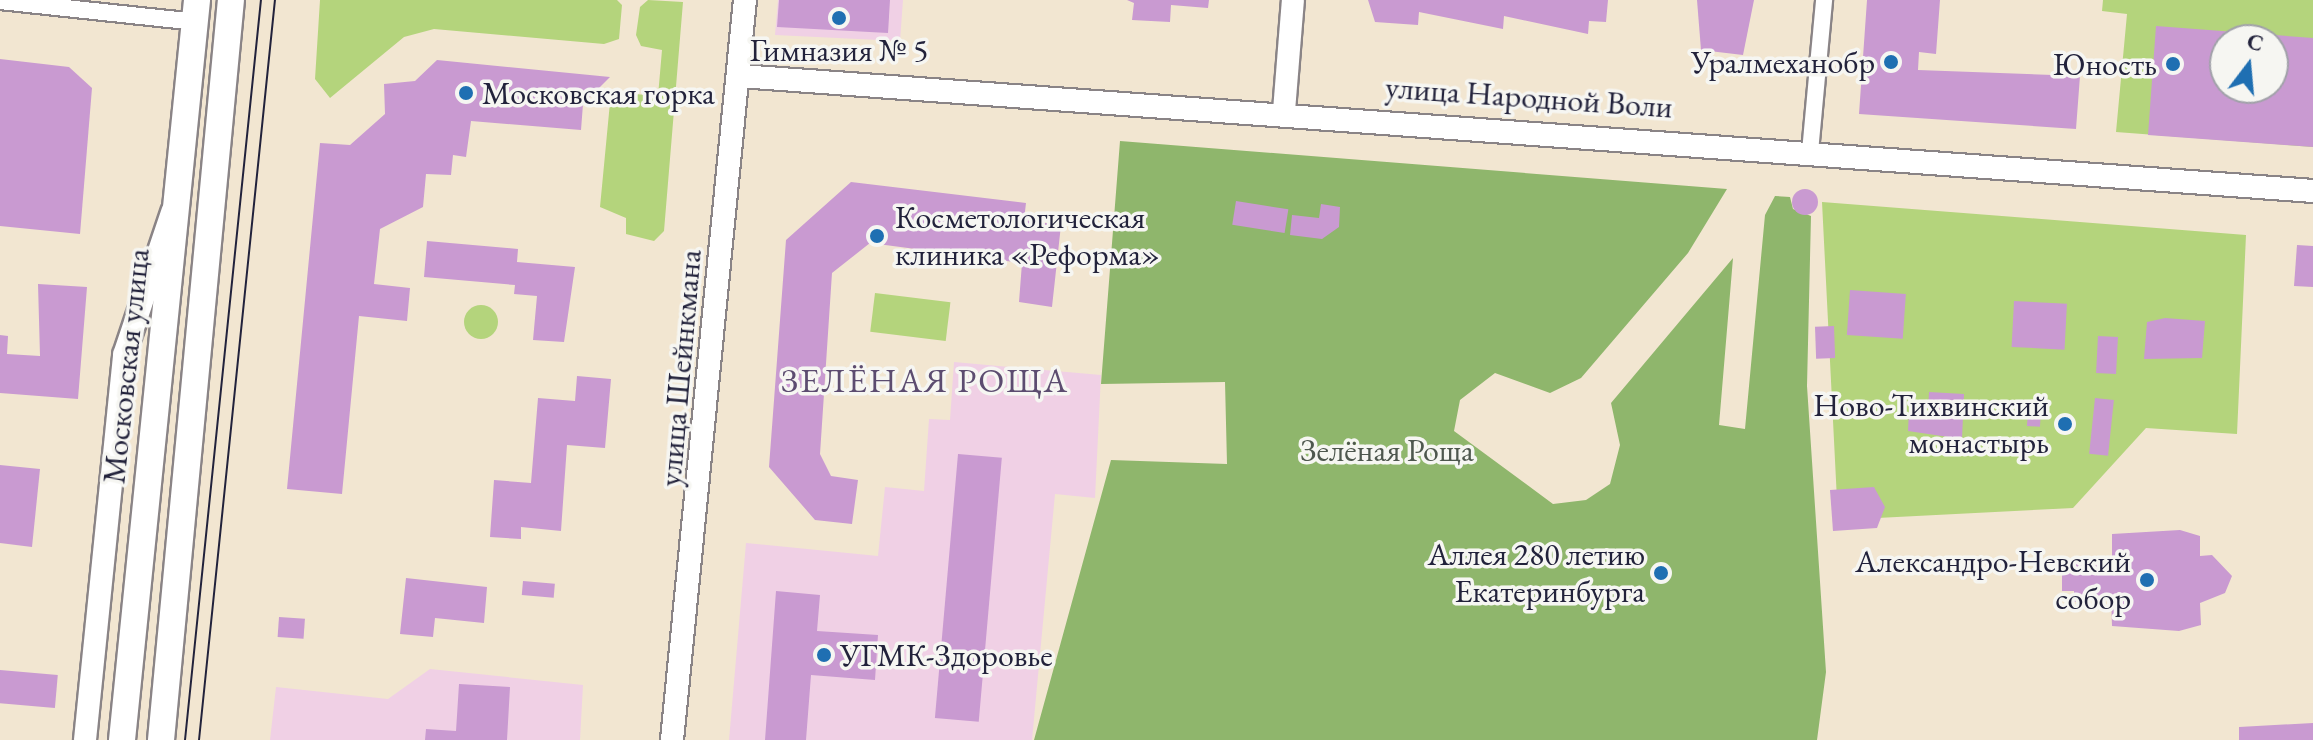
<!DOCTYPE html>
<meta charset="utf-8">
<style>
body{margin:0}
#map{position:relative;width:2313px;height:740px;overflow:hidden;background:#f2e6d1;font-family:"EB Garamond",serif}
div>[style]{position:absolute}
.built>*{inset:0;background:#f0d0e5}
.green>*{inset:0;background:#b4d47c;transform-origin:0 0}
.round{border-radius:50%}
.forest>*{inset:0;background:#8fb66c}
.building>*{inset:0;background:#c99ad1;transform-origin:0 0}
.roads{filter:drop-shadow(2px 0 #8a8486) drop-shadow(-2px 0 #8a8486) drop-shadow(0 2px #8a8486) drop-shadow(0 -2px #8a8486)}
.minor>*{height:16px;margin:-8px;padding:0 8px;transform-origin:8px;border-radius:8px;background:#fff}
.tertiary>*{height:22px;margin:-11px;padding:0 11px;transform-origin:11px;border-radius:11px;background:#fff}
.primary>*{height:26px;margin:-13px;padding:0 13px;transform-origin:13px;border-radius:13px;background:#fff}
.tram>*{height:2px;margin:-1px;padding:0 1px;transform-origin:1px;border-radius:1px;background:#22223b}
.dots>*{width:22px;height:22px;translate:-50% -50%;box-sizing:border-box;border:4px solid #f6f6f2;border-radius:50%}
span{translate:-50% -50%;white-space:nowrap;text-align:center;line-height:1.15;-webkit-text-stroke:7px #f6f6f2;paint-order:stroke}
.poi-label{font-size:32px;color:#22223b}
.right{translate:-100% -50%;text-align:right}
.left{translate:0 -50%;text-align:left}
.street-label{font-size:32px;color:#22223b}
.park-label{font-size:32px;color:#4e574e}
.neighbourhood-label{font-size:34px;color:#5c4c70;letter-spacing:2px}
.north{position:absolute;left:2209px;top:24px;width:80px;height:80px;box-sizing:border-box;background:#f6f6f2;border:2px solid #a1a1a9;border-radius:50%;rotate:16deg;font-size:22px;font-weight:700;line-height:32px;text-align:center;color:#22223b}
.north::after{content:'';display:block;margin:auto;width:28px;height:36px;background:#1f6fb2;clip-path:polygon(50% 0,100% 100%,50% 72%,0 100%)}
</style>
<div id="map">
<div class="built">
<i style="clip-path:polygon(778px 0,903px 0,900px 41px,775px 35px)"></i>
<i style="clip-path:polygon(954px 362px,1101px 375px,1095px 498px,1055px 494px,1032px 740px,729px 740px,746px 543px,878px 556px,885px 487px,924px 491px,929px 419px,950px 420px)"></i>
<i style="clip-path:polygon(430px 669px,583px 685px,580px 740px,270px 740px,276px 687px,388px 699px)"></i>
</div>
<div class="green">
<i style="clip-path:polygon(320px 0,617px 0,622px 5px,619px 39px,604px 44px,434px 29px,404px 37px,330px 98px,315px 79px)"></i>
<i style="clip-path:polygon(648px 0,683px 2px,664px 231px,654px 241px,626px 234px,626px 218px,600px 207px,611px 92px,658px 96px,662px 50px,641px 46px,636px 35px,640px 7px)"></i>
<i style="clip-path:polygon(evenodd,2103px 0,2313px 0,2313px 147px,2116px 132px,2127px 14px,2102px 11px,2103px 0,2225px 40px,2273px 40px,2273px 88px,2225px 88px,2225px 40px)"></i>
<i style="clip-path:polygon(1822px 202px,2246px 235px,2237px 434px,2146px 428px,2073px 508px,1838px 520px)"></i>
<i style="left:875px;top:293px;width:76px;height:39px;rotate:7deg"></i>
<i class="round" style="left:464px;top:305px;width:34px;height:34px"></i>
</div>
<div class="forest">
<i style="clip-path:polygon(1120px 141px,1727px 189px,1688px 253px,1581px 378px,1550px 393px,1495px 373px,1460px 400px,1454px 431px,1553px 504px,1586px 500px,1610px 484px,1620px 445px,1611px 403px,1733px 258px,1719px 425px,1745px 429px,1765px 215px,1775px 196px,1790px 197px,1793px 209px,1811px 216px,1807px 386px,1826px 672px,1817px 740px,1034px 740px,1111px 460px,1227px 464px,1225px 382px,1101px 384px)"></i>
</div>
<div class="building">
<i style="clip-path:polygon(779px 0,890px 0,888px 33px,777px 27px)"></i>
<i style="clip-path:polygon(1127px 0,1209px 0,1208px 8px,1171px 5px,1170px 22px,1132px 20px,1134px 3px)"></i>
<i style="clip-path:polygon(1368px 0,1608px 0,1606px 22px,1589px 21px,1588px 34px,1504px 16px,1503px 29px,1419px 12px,1418px 25px,1375px 22px)"></i>
<i style="clip-path:polygon(1697px 0,1754px 0,1743px 55px,1701px 50px)"></i>
<i style="clip-path:polygon(1867px 0,1940px 0,1936px 54px,1919px 52px,1918px 70px,2080px 76px,2076px 129px,1859px 114px)"></i>
<i style="clip-path:polygon(evenodd,2156px 26px,2313px 38px,2313px 147px,2148px 135px,2156px 26px,2225px 40px,2273px 40px,2273px 88px,2225px 88px,2225px 40px)"></i>
<i style="clip-path:polygon(0 59px,69px 67px,92px 88px,80px 234px,0 226px)"></i>
<i style="clip-path:polygon(437px 60px,610px 77px,583px 104px,581px 130px,471px 121px,466px 157px,453px 155px,451px 175px,426px 174px,423px 207px,380px 229px,374px 284px,410px 288px,407px 321px,359px 316px,342px 494px,287px 489px,320px 143px,350px 145px,385px 114px,384px 84px,415px 81px)"></i>
<i style="clip-path:polygon(851px 182px,1026px 203px,1024px 220px,1061px 225px,1052px 307px,1019px 302px,1022px 263px,870px 243px,832px 273px,820px 454px,831px 476px,858px 480px,852px 524px,815px 520px,769px 467px,786px 240px)"></i>
<i class="round" style="left:1792px;top:189px;width:26px;height:26px"></i>
<i style="left:1236px;top:201px;width:53px;height:24px;rotate:9deg"></i>
<i style="clip-path:polygon(1321px 204px,1340px 207px,1339px 227px,1322px 239px,1290px 235px,1292px 215px,1319px 218px)"></i>
<i style="clip-path:polygon(427px 241px,518px 249px,517px 262px,575px 267px,564px 342px,533px 340px,537px 296px,514px 294px,515px 285px,424px 277px)"></i>
<i style="clip-path:polygon(2297px 245px,2313px 246px,2313px 287px,2294px 286px)"></i>
<i style="clip-path:polygon(38px 284px,87px 287px,78px 399px,0 393px,0 335px,8px 336px,7px 354px,40px 356px)"></i>
<i style="left:1850px;top:290px;width:56px;height:45px;rotate:4deg"></i>
<i style="left:2014px;top:301px;width:53px;height:46px;rotate:3deg"></i>
<i style="clip-path:polygon(2165px 318px,2205px 321px,2202px 358px,2144px 359px,2147px 322px)"></i>
<i style="left:1834px;top:326px;width:32px;height:19px;rotate:88deg"></i>
<i style="left:2098px;top:336px;width:20px;height:37px;rotate:3deg"></i>
<i style="clip-path:polygon(577px 376px,611px 379px,605px 448px,567px 445px,561px 531px,521px 527px,521px 539px,490px 537px,494px 480px,531px 483px,538px 398px,575px 401px)"></i>
<i style="clip-path:polygon(1929px 392px,1964px 394px,1962px 439px,1908px 431px,1909px 410px,1928px 411px)"></i>
<i style="left:2095px;top:398px;width:19px;height:56px;rotate:6deg"></i>
<i style="left:2028px;top:411px;width:13px;height:15px;rotate:4deg"></i>
<i style="left:958px;top:454px;width:44px;height:265px;rotate:5deg"></i>
<i style="clip-path:polygon(0 465px,40px 469px,32px 547px,0 543px)"></i>
<i style="clip-path:polygon(1874px 487px,1885px 507px,1877px 528px,1833px 531px,1830px 490px)"></i>
<i style="clip-path:polygon(2180px 530px,2200px 536px,2200px 556px,2212px 555px,2232px 576px,2225px 593px,2200px 603px,2201px 625px,2179px 631px,2112px 626px,2111px 597px,2074px 602px,2074px 591px,2062px 591px,2062px 572px,2076px 572px,2076px 562px,2112px 567px,2112px 534px)"></i>
<i style="clip-path:polygon(406px 578px,487px 587px,484px 623px,435px 618px,433px 637px,400px 634px)"></i>
<i style="left:523px;top:581px;width:32px;height:14px;rotate:5deg"></i>
<i style="clip-path:polygon(776px 591px,820px 595px,817px 631px,878px 635px,875px 680px,811px 675px,806px 740px,765px 740px)"></i>
<i style="left:279px;top:617px;width:26px;height:20px;rotate:4deg"></i>
<i style="left:0;top:670px;width:58px;height:33px;rotate:5deg"></i>
<i style="clip-path:polygon(459px 684px,510px 687px,507px 740px,425px 740px,426px 729px,456px 731px)"></i>
<i style="clip-path:polygon(2313px 723px,2313px 740px,2239px 740px,2239px 727px)"></i>
</div>
<div class="roads">
<div class="minor">
<i style="left:0;top:1px;width:196px;rotate:6.1deg"></i>
<i style="left:1810px;top:152px;width:153px;rotate:-84.7deg"></i>
</div>
<div class="tertiary">
<i style="left:740px;top:76px;width:1577px;rotate:4.18deg"></i>
<i style="left:1284px;top:111px;width:111px;rotate:-85.4deg"></i>
<i style="left:85px;top:740px;width:387px;rotate:-84.2deg"></i>
<i style="left:124px;top:355px;width:151px;rotate:-71.4deg"></i>
<i style="left:672px;top:740px;width:744px;rotate:-84.37deg"></i>
</div>
<div class="primary">
<i style="left:122px;top:740px;width:744px;rotate:-84.21deg"></i>
<i style="left:161px;top:740px;width:743px;rotate:-84.6deg"></i>
</div>
</div>
<div class="tram">
<i style="left:185px;top:740px;width:744px;rotate:-84.14deg"></i>
<i style="left:199px;top:740px;width:744px;rotate:-84.14deg"></i>
</div>
<div class="dots">
<i style="left:839px;top:18px;background:#1f6fb2"></i>
<i style="left:1891px;top:62px;background:#1f6fb2"></i>
<i style="left:2173px;top:64px;background:#1f6fb2"></i>
<i style="left:466px;top:93px;background:#1f6fb2"></i>
<i style="left:877px;top:236px;background:#1f6fb2"></i>
<i style="left:2065px;top:424px;background:#1f6fb2"></i>
<i style="left:1661px;top:573px;background:#1f6fb2"></i>
<i style="left:2147px;top:580px;background:#1f6fb2"></i>
<i style="left:824px;top:655px;background:#1f6fb2"></i>
</div>
<div class="poi-label">
<span style="left:839px;top:50px">Гимназия № 5</span>
<span class="right" style="left:1875px;top:62px">Уралмеханобр</span>
<span class="right" style="left:2157px;top:64px">Юность</span>
<span class="left" style="left:482px;top:93px">Московская горка</span>
<span class="left" style="left:895px;top:236px">Косметологическая<br>клиника «Реформа»</span>
<span class="right" style="left:2049px;top:424px">Ново-Тихвинский<br>монастырь</span>
<span class="right" style="left:1645px;top:573px">Аллея 280 летию<br>Екатеринбурга</span>
<span class="right" style="left:2131px;top:580px">Александро-Невский<br>собор</span>
<span class="left" style="left:840px;top:655px">УГМК-Здоровье</span>
</div>
<div class="street-label">
<span style="left:1529px;top:97px;rotate:4deg">улица Народной Воли</span>
<span style="left:126px;top:366px;rotate:-84deg">Московская улица</span>
<span style="left:680px;top:368px;rotate:-85deg">улица Шейнкмана</span>
</div>
<div class="park-label">
<span style="left:1387px;top:450px">Зелёная Роща</span>
</div>
<div class="neighbourhood-label">
<span style="left:925px;top:381px">ЗЕЛЁНАЯ РОЩА</span>
</div>
<div class="north">С</div>
</div>
